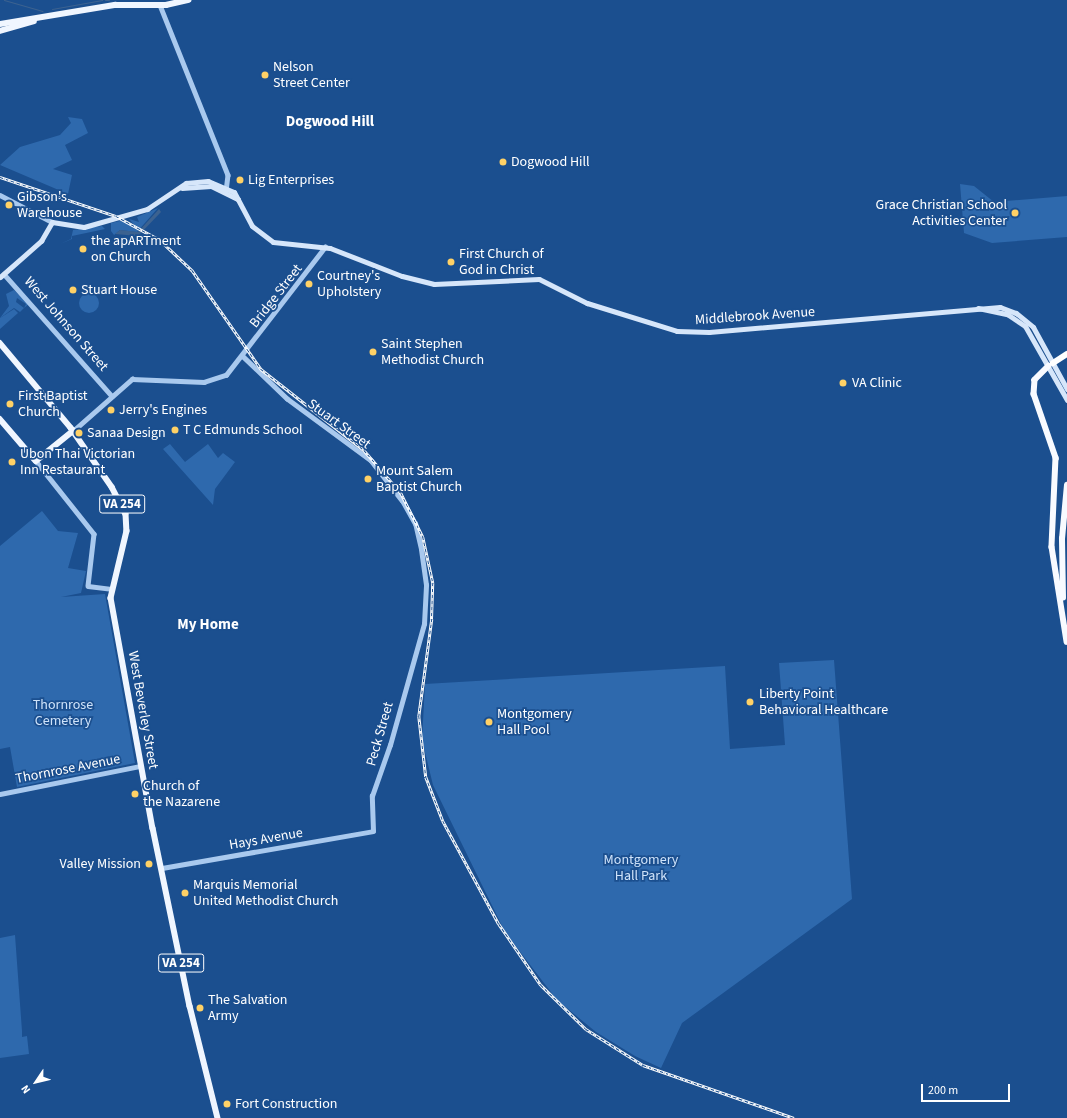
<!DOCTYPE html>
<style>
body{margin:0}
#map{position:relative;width:1067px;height:1118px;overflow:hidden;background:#1b4f8f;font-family:"Source Sans 3",sans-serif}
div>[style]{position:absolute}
.green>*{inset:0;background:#2e69ad}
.round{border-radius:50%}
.water>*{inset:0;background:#3c6290}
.stream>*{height:1px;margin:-0.5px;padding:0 0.5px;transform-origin:0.5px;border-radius:0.5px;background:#3c6290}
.tertiary>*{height:4.5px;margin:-2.25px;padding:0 2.25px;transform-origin:2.25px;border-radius:2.25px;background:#a9c9ee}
.secondary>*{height:5px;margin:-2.5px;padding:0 2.5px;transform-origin:2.5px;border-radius:2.5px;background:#d6e6fa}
.primary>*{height:5.5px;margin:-2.75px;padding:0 2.75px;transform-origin:2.75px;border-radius:2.75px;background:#f0f6ff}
.trunk>*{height:5.5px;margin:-2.75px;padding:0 2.75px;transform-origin:2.75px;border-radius:2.75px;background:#f8faff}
.motorway>*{height:6px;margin:-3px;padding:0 3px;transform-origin:3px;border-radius:3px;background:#fff}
.rail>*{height:2.5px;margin-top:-1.25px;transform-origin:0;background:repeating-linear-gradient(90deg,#1b4f8f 0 3px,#fff 0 6px);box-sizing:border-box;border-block:1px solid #fff}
.dots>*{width:11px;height:11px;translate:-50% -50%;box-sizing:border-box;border:2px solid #1b4f8f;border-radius:50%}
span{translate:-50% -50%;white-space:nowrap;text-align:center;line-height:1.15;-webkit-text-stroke:3.5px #1b4f8f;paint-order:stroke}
.shield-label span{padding:1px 3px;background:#1b4f8f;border:1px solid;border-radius:3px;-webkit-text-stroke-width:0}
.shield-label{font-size:13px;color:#fff;font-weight:700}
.poi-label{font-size:14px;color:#fff}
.left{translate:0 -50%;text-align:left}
.right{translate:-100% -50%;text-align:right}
.street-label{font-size:14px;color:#fff}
.park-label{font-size:14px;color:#cfe3fa}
.neighbourhood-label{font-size:15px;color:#fff;font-weight:700}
.north{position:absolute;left:16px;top:1062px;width:40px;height:40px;-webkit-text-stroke:3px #1b4f8f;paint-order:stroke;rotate:235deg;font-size:11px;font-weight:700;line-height:16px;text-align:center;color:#fff}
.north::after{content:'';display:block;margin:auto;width:14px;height:18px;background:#fff;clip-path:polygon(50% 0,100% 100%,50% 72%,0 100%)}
.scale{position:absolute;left:921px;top:1084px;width:89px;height:18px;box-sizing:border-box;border:2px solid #fff;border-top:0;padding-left:5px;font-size:12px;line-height:14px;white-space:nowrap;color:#fff;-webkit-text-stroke:3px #1b4f8f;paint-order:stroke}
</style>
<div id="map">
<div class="green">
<i style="clip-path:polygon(68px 117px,82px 119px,88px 133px,65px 145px,72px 160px,53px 169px,72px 175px,68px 194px,0 165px,20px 147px,60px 135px,71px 123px)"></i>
<i style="clip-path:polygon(960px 184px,974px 186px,994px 202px,1067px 196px,1067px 237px,992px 243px,964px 233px)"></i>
<i style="clip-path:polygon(158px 208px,137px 232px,120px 230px,114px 235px,111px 231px,111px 223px,124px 220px,136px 227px,129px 219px,139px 222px,137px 217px)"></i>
<i style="clip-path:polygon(102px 226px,105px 229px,72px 236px,72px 239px,60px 244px,71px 239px,73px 230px)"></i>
<i style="clip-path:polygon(14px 290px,29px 304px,24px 308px,26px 304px,17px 298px,16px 302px,24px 308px,20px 312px,14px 308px,0 318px,9px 306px,6px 294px)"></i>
<i class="round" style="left:79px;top:293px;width:20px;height:20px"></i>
<i style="clip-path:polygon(14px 309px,18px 313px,0 329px,0 318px)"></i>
<i style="clip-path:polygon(170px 444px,185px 462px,208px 444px,218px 458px,223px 453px,235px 462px,215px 489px,213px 505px,163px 449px)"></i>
<i style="clip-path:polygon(42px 511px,58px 531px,78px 533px,68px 568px,86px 571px,81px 593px,61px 597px,105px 594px,135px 763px,17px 787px,10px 747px,0 749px,0 546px)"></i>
<i style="clip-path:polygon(834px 660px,852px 899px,682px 1023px,661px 1068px,635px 1056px,596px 1032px,557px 1000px,505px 932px,433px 785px,422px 740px,425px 684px,725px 666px,730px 749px,785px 745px,779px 663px)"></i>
<i style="clip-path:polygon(15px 935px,22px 1031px,22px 1037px,27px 1036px,29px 1054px,0 1058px,0 938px)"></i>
</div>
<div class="water">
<i style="clip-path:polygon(159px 209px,161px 212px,138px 236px,115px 234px,120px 230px,138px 232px)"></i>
</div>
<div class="stream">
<i style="left:4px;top:0;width:40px;rotate:16deg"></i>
<i style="left:105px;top:0;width:4px"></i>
<i style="left:52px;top:9px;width:51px;rotate:-10.2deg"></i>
</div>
<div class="tertiary">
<i style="left:160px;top:5px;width:183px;rotate:68.2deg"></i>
<i style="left:228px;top:175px;width:16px;rotate:97deg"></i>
<i style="left:0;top:195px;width:59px;rotate:27.4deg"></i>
<i style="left:4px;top:274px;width:163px;rotate:48.5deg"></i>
<i style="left:73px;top:431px;width:79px;rotate:-41.4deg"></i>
<i style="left:132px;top:379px;width:72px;rotate:2.4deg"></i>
<i style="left:204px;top:382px;width:23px;rotate:-18deg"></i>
<i style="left:226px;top:375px;width:162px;rotate:-52.3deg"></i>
<i style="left:36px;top:461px;width:93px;rotate:51.5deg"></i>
<i style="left:94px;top:534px;width:52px;rotate:96.6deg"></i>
<i style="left:88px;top:586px;width:23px;rotate:7deg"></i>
<i style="left:0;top:794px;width:143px;rotate:-11.3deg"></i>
<i style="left:162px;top:868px;width:214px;rotate:-9.9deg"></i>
<i style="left:373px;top:831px;width:35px;rotate:-92deg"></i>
<i style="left:372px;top:796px;width:54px;rotate:-70.6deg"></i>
<i style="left:390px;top:745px;width:126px;rotate:-74.3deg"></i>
<i style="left:424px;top:624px;width:39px;rotate:-87deg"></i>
<i style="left:426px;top:585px;width:36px;rotate:-98deg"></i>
<i style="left:421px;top:549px;width:26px;rotate:-103deg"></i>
<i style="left:415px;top:524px;width:26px;rotate:-119deg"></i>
<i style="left:402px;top:501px;width:51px;rotate:-127.8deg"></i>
<i style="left:371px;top:461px;width:104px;rotate:-143.6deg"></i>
<i style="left:287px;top:399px;width:62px;rotate:-136.3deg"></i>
</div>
<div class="secondary">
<i style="left:182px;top:188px;width:29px;rotate:-4deg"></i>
<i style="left:211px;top:186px;width:30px;rotate:26deg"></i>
<i style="left:0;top:277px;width:55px;rotate:-41.3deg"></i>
<i style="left:41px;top:241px;width:22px;rotate:-60deg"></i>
<i style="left:52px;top:222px;width:32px;rotate:9deg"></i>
<i style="left:84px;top:227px;width:66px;rotate:-15.9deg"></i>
<i style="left:147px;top:209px;width:47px;rotate:-33.7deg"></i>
<i style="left:186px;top:183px;width:22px;rotate:-5deg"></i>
<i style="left:208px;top:181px;width:28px;rotate:23deg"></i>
<i style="left:234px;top:192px;width:38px;rotate:62deg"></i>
<i style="left:252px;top:226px;width:26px;rotate:37deg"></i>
<i style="left:273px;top:242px;width:57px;rotate:6deg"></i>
<i style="left:330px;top:248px;width:77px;rotate:21.3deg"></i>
<i style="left:402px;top:276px;width:33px;rotate:14deg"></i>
<i style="left:434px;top:284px;width:105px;rotate:-2.7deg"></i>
<i style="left:539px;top:279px;width:54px;rotate:26.6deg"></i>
<i style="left:587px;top:303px;width:94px;rotate:17.3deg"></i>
<i style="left:677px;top:331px;width:32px;rotate:2deg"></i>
<i style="left:709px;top:332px;width:292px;rotate:-4.9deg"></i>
<i style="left:1000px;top:307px;width:17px;rotate:21deg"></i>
<i style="left:1016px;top:313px;width:22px;rotate:39deg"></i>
<i style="left:1033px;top:327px;width:71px;rotate:61.3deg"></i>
<i style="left:978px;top:308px;width:30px;rotate:12deg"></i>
<i style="left:1007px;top:314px;width:22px;rotate:34deg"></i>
<i style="left:1025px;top:326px;width:85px;rotate:60.4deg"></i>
</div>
<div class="primary">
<i style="left:0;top:24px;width:117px;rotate:-9.4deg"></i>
<i style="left:115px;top:5px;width:51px"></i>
<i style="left:166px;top:5px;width:23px;rotate:-13deg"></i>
<i style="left:0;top:31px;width:35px;rotate:-16deg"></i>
<i style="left:0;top:343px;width:111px;rotate:50.1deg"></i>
<i style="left:71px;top:428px;width:72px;rotate:55.2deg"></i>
<i style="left:112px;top:487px;width:30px;rotate:63deg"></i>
<i style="left:126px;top:514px;width:17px;rotate:87deg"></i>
<i style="left:127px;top:531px;width:69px;rotate:103.4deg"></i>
<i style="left:111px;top:598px;width:234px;rotate:79.7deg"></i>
<i style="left:153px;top:828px;width:182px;rotate:78.3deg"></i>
<i style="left:190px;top:1006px;width:115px;rotate:76deg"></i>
<i style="left:0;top:419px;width:55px;rotate:49.4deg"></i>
<i style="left:36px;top:461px;width:48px;rotate:-39deg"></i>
</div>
<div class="trunk">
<i style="left:1049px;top:366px;width:20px;rotate:135deg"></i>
<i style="left:1035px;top:380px;width:14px;rotate:94deg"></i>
<i style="left:1034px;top:394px;width:68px;rotate:71deg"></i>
<i style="left:1056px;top:458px;width:89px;rotate:92.6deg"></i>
<i style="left:1052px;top:547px;width:96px;rotate:81deg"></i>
<i style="left:1063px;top:598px;width:59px;rotate:-91deg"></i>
<i style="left:1062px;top:539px;width:54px;rotate:-84.7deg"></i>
</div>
<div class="motorway">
<i style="left:1053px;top:363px;width:17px;rotate:-33deg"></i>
</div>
<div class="rail">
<i style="left:0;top:177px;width:122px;rotate:18.6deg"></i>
<i style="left:116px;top:216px;width:50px;rotate:28.6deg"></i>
<i style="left:160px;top:240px;width:44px;rotate:43.2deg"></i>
<i style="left:192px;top:270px;width:121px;rotate:55.1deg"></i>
<i style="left:261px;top:369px;width:131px;rotate:38.2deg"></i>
<i style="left:364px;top:450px;width:57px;rotate:49.3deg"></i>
<i style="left:401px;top:493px;width:49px;rotate:63.4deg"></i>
<i style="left:423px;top:537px;width:47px;rotate:77.7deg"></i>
<i style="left:433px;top:583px;width:36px;rotate:92deg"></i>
<i style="left:432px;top:619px;width:98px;rotate:97.6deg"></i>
<i style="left:419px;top:716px;width:61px;rotate:83.5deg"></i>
<i style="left:426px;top:777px;width:47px;rotate:68.9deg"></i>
<i style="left:443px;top:821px;width:117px;rotate:61.5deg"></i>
<i style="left:499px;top:924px;width:74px;rotate:55.5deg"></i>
<i style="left:541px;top:985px;width:63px;rotate:44.4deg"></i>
<i style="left:586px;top:1029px;width:67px;rotate:32.3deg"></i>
<i style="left:643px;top:1065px;width:160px;rotate:19.3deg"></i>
</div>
<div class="dots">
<i style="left:265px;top:75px;background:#ffd166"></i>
<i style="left:503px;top:162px;background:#ffd166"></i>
<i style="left:240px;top:180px;background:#ffd166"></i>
<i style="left:9px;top:205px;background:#ffd166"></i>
<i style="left:1015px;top:213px;background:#ffd166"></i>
<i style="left:83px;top:249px;background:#ffd166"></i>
<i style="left:451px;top:262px;background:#ffd166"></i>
<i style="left:309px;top:284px;background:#ffd166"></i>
<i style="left:73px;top:290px;background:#ffd166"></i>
<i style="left:373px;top:352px;background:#ffd166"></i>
<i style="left:843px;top:383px;background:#ffd166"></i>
<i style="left:10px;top:404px;background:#ffd166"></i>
<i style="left:111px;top:410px;background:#ffd166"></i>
<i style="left:175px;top:430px;background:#ffd166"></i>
<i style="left:79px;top:433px;background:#ffd166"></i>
<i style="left:12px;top:462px;background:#ffd166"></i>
<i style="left:368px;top:479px;background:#ffd166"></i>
<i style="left:750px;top:702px;background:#ffd166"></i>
<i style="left:489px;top:722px;background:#ffd166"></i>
<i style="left:135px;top:794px;background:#ffd166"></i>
<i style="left:149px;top:864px;background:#ffd166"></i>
<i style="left:185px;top:893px;background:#ffd166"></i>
<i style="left:200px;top:1008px;background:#ffd166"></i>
<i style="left:227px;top:1104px;background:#ffd166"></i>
</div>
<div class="shield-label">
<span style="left:122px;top:504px">VA 254</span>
<span style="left:181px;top:963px">VA 254</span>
</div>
<div class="poi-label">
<span class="left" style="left:273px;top:75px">Nelson<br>Street Center</span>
<span class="left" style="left:511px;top:162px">Dogwood Hill</span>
<span class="left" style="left:248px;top:180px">Lig Enterprises</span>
<span class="left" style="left:17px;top:205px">Gibson's<br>Warehouse</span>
<span class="right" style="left:1007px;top:213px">Grace Christian School<br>Activities Center</span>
<span class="left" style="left:91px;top:249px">the apARTment<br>on Church</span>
<span class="left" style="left:459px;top:262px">First Church of<br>God in Christ</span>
<span class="left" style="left:317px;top:284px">Courtney's<br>Upholstery</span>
<span class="left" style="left:81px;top:290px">Stuart House</span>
<span class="left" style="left:381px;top:352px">Saint Stephen<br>Methodist Church</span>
<span class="left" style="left:852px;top:383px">VA Clinic</span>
<span class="left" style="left:18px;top:404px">First Baptist<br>Church</span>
<span class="left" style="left:119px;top:410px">Jerry's Engines</span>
<span class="left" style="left:183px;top:430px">T C Edmunds School</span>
<span class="left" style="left:87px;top:433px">Sanaa Design</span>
<span class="left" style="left:20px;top:462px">Ubon Thai Victorian<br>Inn Restaurant</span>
<span class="left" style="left:376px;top:479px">Mount Salem<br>Baptist Church</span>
<span class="left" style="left:759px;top:702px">Liberty Point<br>Behavioral Healthcare</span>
<span class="left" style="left:497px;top:722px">Montgomery<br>Hall Pool</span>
<span class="left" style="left:143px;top:794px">Church of<br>the Nazarene</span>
<span class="right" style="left:141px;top:864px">Valley Mission</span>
<span class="left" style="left:193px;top:893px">Marquis Memorial<br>United Methodist Church</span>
<span class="left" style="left:208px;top:1008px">The Salvation<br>Army</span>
<span class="left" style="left:235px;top:1104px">Fort Construction</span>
</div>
<div class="street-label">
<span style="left:276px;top:296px;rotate:-52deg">Bridge Street</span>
<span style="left:755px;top:316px;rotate:-4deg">Middlebrook Avenue</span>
<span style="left:66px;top:324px;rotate:49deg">West Johnson Street</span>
<span style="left:339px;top:424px;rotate:36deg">Stuart Street</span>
<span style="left:143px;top:710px;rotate:80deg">West Beverley Street</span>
<span style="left:380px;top:734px;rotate:-74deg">Peck Street</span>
<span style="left:68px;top:769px;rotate:-11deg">Thornrose Avenue</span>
<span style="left:266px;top:839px;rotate:-10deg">Hays Avenue</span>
</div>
<div class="park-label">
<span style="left:63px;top:713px">Thornrose<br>Cemetery</span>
<span style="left:641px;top:868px">Montgomery<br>Hall Park</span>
</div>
<div class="neighbourhood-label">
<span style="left:330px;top:122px">Dogwood Hill</span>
<span style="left:208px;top:625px">My Home</span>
</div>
<div class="north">N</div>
<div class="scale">200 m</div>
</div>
